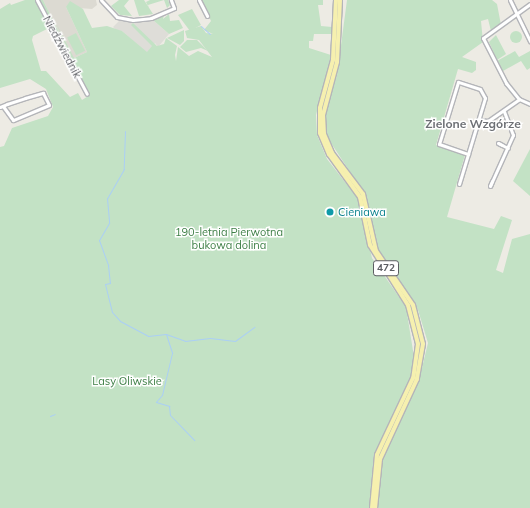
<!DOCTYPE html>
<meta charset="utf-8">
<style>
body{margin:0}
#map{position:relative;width:530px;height:508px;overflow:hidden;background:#edebe4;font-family:Mulish,sans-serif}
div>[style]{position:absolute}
.industrial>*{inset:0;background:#deddd8}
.education>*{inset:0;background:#dcdad2}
.green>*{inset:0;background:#c3e2c5;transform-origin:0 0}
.round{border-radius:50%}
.stream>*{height:1px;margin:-0.5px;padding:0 0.5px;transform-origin:0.5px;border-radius:0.5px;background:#abcff5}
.roads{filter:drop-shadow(1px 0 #b4b5b9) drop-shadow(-1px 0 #b4b5b9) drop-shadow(0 1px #b4b5b9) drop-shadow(0 -1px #b4b5b9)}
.minor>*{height:3px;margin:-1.5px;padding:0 1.5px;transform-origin:1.5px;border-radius:1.5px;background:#fff}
.major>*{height:4px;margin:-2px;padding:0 2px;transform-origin:2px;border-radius:2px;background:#f6f0af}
.dots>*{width:11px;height:11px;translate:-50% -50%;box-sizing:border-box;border:2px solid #fff;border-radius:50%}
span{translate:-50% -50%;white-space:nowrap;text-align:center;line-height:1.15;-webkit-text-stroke:3px #fff;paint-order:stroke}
.shield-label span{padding:1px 3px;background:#fff;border:1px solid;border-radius:3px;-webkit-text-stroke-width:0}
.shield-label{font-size:10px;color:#5c5e63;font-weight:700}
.street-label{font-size:11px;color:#5c5e63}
.culture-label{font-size:11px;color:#0d838f}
.left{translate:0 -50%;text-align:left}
.park-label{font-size:11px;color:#3e7f46}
.neighbourhood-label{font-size:12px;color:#6d7075;font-weight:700}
</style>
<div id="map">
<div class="industrial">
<i style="clip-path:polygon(153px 20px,169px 34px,158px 47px,155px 43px,147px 53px,122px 31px,118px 32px,113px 27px,119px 21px)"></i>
</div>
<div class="education">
<i style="clip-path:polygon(43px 0,96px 0,97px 5px,92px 9px,66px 7px,87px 52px,72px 59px)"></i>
</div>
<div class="green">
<i style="clip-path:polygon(25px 0,35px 0,49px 28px,33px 36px,32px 40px,41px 71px,46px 71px,70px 97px,78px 93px,82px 100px,90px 95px,39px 0,43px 0,72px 59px,56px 23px,74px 58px,87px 52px,66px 7px,70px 1px,83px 9px,92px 28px,107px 26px,122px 31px,147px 52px,152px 46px,131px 25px,133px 23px,157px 46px,164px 44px,166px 38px,177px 46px,175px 55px,176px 61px,178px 47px,189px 56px,198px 51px,212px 57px,199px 40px,187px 38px,185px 31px,201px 26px,206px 33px,213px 34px,204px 30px,211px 21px,201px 0,323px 0,323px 5px,318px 5px,321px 26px,332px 27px,332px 34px,314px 34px,313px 41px,309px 41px,309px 48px,331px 55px,316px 115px,317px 135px,327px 159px,359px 200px,372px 258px,406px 307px,414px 357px,410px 379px,374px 454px,369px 508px,0 508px,0 147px,4px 146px,12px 128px,48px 116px,53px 107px,46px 89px,30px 79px,0 88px,0 9px,10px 3px,11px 5px)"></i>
<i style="clip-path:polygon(119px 0,129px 0,124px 6px,132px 16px,120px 15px,111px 6px)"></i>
<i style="clip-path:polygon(134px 0,144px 0,153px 14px,139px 16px)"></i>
<i style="clip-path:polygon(150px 0,168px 0,170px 5px,167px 8px,164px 0,148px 5px,149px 8px,146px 2px)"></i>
<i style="clip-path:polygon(347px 0,492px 0,497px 4px,501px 25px,491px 31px,488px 19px,481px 21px,483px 42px,462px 57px,476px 62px,476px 70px,472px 73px,458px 69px,436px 145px,465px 155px,447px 217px,494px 229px,501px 216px,512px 220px,496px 270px,503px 273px,512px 239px,530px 234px,530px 508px,377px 508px,382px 457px,419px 380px,428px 343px,418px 310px,377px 251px,364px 193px,327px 137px,324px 117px,337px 75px)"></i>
<i style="clip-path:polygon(192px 9px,201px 25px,190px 31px,178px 15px)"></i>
<i style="clip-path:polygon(169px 14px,170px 21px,179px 20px,183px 28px,169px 34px,153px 20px,164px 15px,163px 19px)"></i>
<i style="clip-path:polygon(184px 30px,184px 41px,180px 45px,167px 38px)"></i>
<i class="round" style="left:510px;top:31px;width:12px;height:12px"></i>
<i style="left:76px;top:33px;width:20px;height:10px;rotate:63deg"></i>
<i style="clip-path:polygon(496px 35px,506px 54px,497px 60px,489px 42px)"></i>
<i style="clip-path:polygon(187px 40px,197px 40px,208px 51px,201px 48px,186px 52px,180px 47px)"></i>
<i style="clip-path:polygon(515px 51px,519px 57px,530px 51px,530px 68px,527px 70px,521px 61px,503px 71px,497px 61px)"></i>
<i style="clip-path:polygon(530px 149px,530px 196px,513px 181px)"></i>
</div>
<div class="stream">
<i style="left:201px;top:26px;width:12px;rotate:42deg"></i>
<i style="left:125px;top:131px;width:38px;rotate:92deg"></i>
<i style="left:124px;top:169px;width:34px;rotate:120deg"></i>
<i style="left:107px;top:198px;width:25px;rotate:85deg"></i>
<i style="left:109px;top:223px;width:20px;rotate:120deg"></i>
<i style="left:99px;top:240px;width:27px;rotate:70deg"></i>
<i style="left:108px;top:265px;width:18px;rotate:84deg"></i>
<i style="left:110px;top:283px;width:5px;rotate:169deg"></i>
<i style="left:105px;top:284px;width:29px;rotate:76deg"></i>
<i style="left:112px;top:312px;width:12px;rotate:48deg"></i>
<i style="left:120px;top:321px;width:32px;rotate:28deg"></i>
<i style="left:148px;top:336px;width:18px;rotate:-6deg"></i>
<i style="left:166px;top:334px;width:20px;rotate:72deg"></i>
<i style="left:172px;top:353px;width:43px;rotate:103.4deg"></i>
<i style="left:162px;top:395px;width:9px;rotate:131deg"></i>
<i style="left:156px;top:402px;width:14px;rotate:17deg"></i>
<i style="left:169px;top:406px;width:9px;rotate:84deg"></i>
<i style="left:170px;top:415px;width:35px;rotate:46deg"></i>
<i style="left:166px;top:334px;width:20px;rotate:20deg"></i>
<i style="left:185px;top:341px;width:25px;rotate:-7deg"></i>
<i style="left:210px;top:338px;width:25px;rotate:7deg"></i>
<i style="left:235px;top:341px;width:24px;rotate:-36deg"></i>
<i style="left:50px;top:416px;width:5px;rotate:-22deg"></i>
</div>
<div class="roads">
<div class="minor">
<i style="left:37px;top:0;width:106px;rotate:62deg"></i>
<i style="left:101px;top:0;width:23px;rotate:47deg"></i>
<i style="left:117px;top:17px;width:16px;rotate:11deg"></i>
<i style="left:133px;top:20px;width:18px;rotate:-6deg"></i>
<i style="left:151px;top:18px;width:25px;rotate:-23deg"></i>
<i style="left:174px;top:8px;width:9px;rotate:-111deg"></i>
<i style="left:199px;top:0;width:18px;rotate:63deg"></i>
<i style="left:510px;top:0;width:46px;rotate:64deg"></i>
<i style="left:530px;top:4px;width:58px;rotate:144.1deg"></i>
<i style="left:483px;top:38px;width:51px;rotate:62.9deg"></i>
<i style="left:506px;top:83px;width:21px;rotate:51deg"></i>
<i style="left:519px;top:99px;width:12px;rotate:24deg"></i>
<i style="left:0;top:107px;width:8px;rotate:-23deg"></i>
<i style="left:7px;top:104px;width:19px;rotate:-18deg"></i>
<i style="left:25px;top:98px;width:19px;rotate:-16deg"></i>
<i style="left:43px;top:93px;width:13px;rotate:63deg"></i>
<i style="left:49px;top:105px;width:39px;rotate:157deg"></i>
<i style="left:13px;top:120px;width:17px;rotate:-126deg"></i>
<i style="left:478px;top:120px;width:10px;rotate:6deg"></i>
<i style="left:488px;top:121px;width:38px;rotate:-35deg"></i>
<i style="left:502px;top:145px;width:4px;rotate:-153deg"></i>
<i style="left:498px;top:143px;width:11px;rotate:27deg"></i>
<i style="left:492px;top:181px;width:5px;rotate:112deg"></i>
<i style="left:490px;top:186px;width:56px;rotate:-65.7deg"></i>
<i style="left:513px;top:135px;width:25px;rotate:-111deg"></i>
<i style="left:459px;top:184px;width:90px;rotate:-73.2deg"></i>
<i style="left:485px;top:98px;width:10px;rotate:-119deg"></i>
<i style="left:480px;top:89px;width:23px;rotate:-162deg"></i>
<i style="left:458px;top:82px;width:65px;rotate:107deg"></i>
<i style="left:439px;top:144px;width:31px;rotate:19deg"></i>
</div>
<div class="major">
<i style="left:336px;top:0;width:60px;rotate:92.9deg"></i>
<i style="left:333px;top:60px;width:50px;rotate:105.2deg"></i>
<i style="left:320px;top:108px;width:25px;rotate:90deg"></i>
<i style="left:320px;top:133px;width:23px;rotate:67deg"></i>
<i style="left:329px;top:154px;width:53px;rotate:54.2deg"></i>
<i style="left:360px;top:197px;width:49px;rotate:78.2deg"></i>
<i style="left:370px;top:245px;width:71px;rotate:57.7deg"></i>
<i style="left:408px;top:305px;width:40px;rotate:75.6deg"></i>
<i style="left:418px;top:344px;width:34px;rotate:98deg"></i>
<i style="left:413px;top:378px;width:85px;rotate:115.1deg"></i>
<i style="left:377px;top:455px;width:53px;rotate:95.4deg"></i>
<i style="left:340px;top:0;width:62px;rotate:92.8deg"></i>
<i style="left:337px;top:62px;width:55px;rotate:104.8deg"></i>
<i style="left:323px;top:115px;width:19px;rotate:87deg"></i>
<i style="left:324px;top:134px;width:21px;rotate:67deg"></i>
<i style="left:332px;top:153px;width:51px;rotate:52.9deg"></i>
<i style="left:363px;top:194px;width:58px;rotate:77.2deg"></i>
<i style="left:376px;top:251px;width:65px;rotate:55.6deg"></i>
<i style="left:413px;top:305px;width:40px;rotate:75.6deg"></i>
<i style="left:423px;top:344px;width:36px;rotate:100deg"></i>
<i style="left:417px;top:379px;width:88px;rotate:114.8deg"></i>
<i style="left:380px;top:459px;width:49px;rotate:95.8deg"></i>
</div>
</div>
<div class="dots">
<i style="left:330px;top:212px;background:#0f9aa8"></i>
</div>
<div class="shield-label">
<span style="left:386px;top:268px">472</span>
</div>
<div class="street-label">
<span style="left:62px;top:47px;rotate:62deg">Niedźwiednik</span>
</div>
<div class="culture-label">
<span class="left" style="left:338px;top:212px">Cieniawa</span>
</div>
<div class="park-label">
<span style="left:229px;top:239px">190-letnia Pierwotna<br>bukowa dolina</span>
<span style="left:127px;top:381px">Lasy Oliwskie</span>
</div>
<div class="neighbourhood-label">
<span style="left:473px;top:124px">Zielone Wzgórze</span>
</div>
</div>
